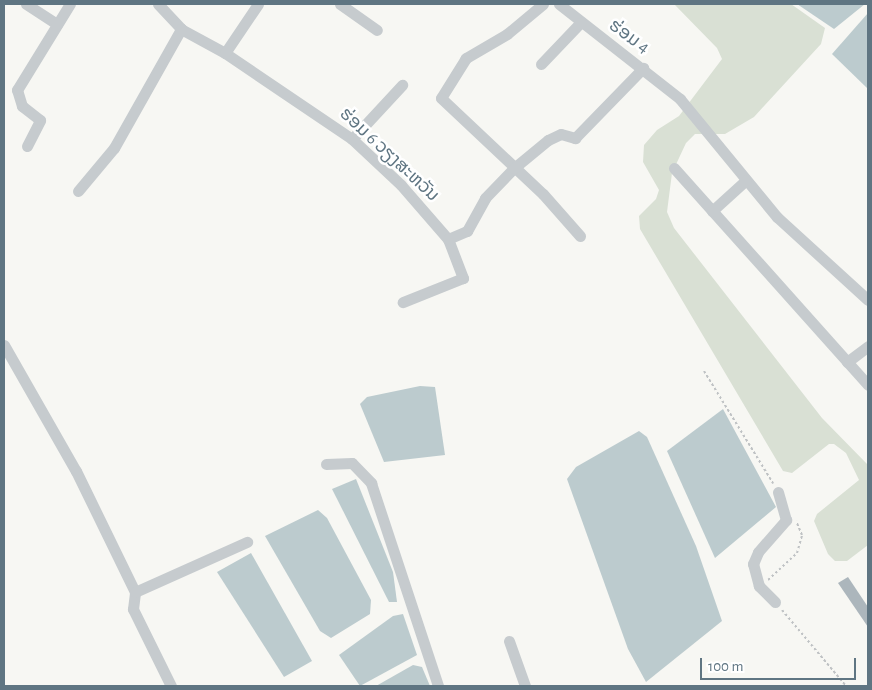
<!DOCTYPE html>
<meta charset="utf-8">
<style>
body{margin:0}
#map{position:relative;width:872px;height:690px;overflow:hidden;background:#f7f7f3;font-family:"Alegreya Sans","Noto Sans Lao",sans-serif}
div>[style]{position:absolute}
.green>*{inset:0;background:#d9e0d4}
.water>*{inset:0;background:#bccbce}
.building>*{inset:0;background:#acb6bc}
.path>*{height:2px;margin-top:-1px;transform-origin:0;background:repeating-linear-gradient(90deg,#bfc2c4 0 2.5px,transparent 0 5px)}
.minor>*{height:11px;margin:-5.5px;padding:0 5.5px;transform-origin:5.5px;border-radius:5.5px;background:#c6cbce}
span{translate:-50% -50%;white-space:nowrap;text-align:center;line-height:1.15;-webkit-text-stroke:5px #fff;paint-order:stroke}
.street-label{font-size:18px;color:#5f7582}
.frame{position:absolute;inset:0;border:5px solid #5f7582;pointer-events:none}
.scale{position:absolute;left:700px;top:658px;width:156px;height:22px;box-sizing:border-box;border:2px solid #5f7582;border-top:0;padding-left:6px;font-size:15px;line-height:18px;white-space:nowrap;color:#5f7582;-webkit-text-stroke:4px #fff;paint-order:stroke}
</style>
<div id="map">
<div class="green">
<i style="clip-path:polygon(674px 4px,791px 4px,825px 28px,821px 44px,754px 117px,725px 134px,695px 134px,686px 143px,672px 173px,667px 212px,674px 228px,822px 418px,868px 465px,868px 545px,847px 561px,835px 561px,828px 554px,814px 521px,817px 514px,859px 480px,846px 453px,834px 444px,829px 444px,792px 473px,783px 471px,640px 229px,639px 216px,656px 199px,659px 190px,643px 162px,644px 145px,657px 130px,679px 116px,722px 59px,717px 48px)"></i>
</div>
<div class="water">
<i style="clip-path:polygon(797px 4px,865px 4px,834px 29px)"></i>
<i style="clip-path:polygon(868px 13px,868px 89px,832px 54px)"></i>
<i style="clip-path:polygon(420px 386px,435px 387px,445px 455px,384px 462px,360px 404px,367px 397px)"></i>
<i style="clip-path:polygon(723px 409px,776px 507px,715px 558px,667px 451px)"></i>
<i style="clip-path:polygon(639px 431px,647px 437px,696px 546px,722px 621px,646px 682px,628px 649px,567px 479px,576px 467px)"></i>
<i style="clip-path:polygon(356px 479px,393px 572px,397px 602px,389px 602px,332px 489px)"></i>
<i style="clip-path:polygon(318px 510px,327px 518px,371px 600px,370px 614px,331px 638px,320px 631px,265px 536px)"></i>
<i style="clip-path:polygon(251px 553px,312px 661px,284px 677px,217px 572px)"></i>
<i style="clip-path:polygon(403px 614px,417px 655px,360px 686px,339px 655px,393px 616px)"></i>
<i style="clip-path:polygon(413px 665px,422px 667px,430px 686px,376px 686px)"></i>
</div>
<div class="building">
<i style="clip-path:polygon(848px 577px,868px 607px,868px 627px,838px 583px)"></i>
</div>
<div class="path">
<i style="left:704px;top:371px;width:132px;rotate:58.4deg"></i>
<i style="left:768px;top:580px;width:40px;rotate:-43deg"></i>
<i style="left:797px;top:553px;width:19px;rotate:-74deg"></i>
<i style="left:802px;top:535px;width:15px;rotate:-113deg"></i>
<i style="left:782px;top:610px;width:99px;rotate:49.9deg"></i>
</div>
<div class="minor">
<i style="left:26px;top:4px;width:37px;rotate:33deg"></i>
<i style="left:158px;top:4px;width:34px;rotate:47deg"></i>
<i style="left:181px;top:29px;width:50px;rotate:28.6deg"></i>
<i style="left:225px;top:53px;width:153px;rotate:34.1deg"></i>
<i style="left:352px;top:139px;width:67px;rotate:43.2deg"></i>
<i style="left:401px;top:185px;width:72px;rotate:49deg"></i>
<i style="left:448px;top:239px;width:42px;rotate:69deg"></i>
<i style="left:463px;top:278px;width:65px;rotate:158.2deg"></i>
<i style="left:340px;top:4px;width:45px;rotate:35.1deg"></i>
<i style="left:543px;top:4px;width:47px;rotate:140.2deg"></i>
<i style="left:507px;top:34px;width:48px;rotate:149.7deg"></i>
<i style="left:466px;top:58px;width:47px;rotate:122deg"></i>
<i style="left:441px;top:98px;width:140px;rotate:43.3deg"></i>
<i style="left:543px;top:194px;width:56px;rotate:48.6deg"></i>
<i style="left:559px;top:4px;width:154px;rotate:38.1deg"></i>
<i style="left:680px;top:99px;width:153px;rotate:50.6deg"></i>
<i style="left:777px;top:217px;width:123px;rotate:42.4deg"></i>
<i style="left:225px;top:53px;width:59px;rotate:-56deg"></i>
<i style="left:541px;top:64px;width:57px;rotate:-46.4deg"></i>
<i style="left:352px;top:139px;width:74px;rotate:-47.2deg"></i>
<i style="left:27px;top:146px;width:29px;rotate:-63deg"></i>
<i style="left:40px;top:120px;width:23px;rotate:-142deg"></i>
<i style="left:22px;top:106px;width:17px;rotate:-107deg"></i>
<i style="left:17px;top:90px;width:101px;rotate:-58.4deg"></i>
<i style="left:674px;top:168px;width:291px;rotate:48.2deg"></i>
<i style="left:78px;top:191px;width:56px;rotate:-50.1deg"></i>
<i style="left:114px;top:148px;width:137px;rotate:-60.6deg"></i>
<i style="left:712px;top:211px;width:45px;rotate:-42.3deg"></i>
<i style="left:448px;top:239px;width:21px;rotate:-23deg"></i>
<i style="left:467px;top:231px;width:38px;rotate:-61deg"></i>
<i style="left:485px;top:198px;width:42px;rotate:-46deg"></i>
<i style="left:514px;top:168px;width:44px;rotate:-39.5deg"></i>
<i style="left:548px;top:140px;width:14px;rotate:-25deg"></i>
<i style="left:561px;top:134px;width:15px;rotate:16deg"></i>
<i style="left:575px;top:138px;width:98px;rotate:-45.8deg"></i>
<i style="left:4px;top:345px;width:145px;rotate:60.3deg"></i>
<i style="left:76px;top:471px;width:135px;rotate:64deg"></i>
<i style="left:847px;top:362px;width:26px;rotate:-37deg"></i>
<i style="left:326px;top:464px;width:26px;rotate:-2deg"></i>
<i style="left:352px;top:463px;width:28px;rotate:46deg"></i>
<i style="left:371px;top:483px;width:214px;rotate:71.7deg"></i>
<i style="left:775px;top:602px;width:23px;rotate:-135deg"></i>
<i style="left:759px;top:586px;width:23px;rotate:-105deg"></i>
<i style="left:753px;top:564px;width:13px;rotate:-67deg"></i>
<i style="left:758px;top:552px;width:43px;rotate:-48.8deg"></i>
<i style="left:786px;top:520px;width:29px;rotate:-106deg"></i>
<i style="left:509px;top:641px;width:48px;rotate:70.4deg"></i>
<i style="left:171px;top:686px;width:86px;rotate:-116.3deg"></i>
<i style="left:133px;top:609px;width:17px;rotate:-83deg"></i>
<i style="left:135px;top:592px;width:123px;rotate:-24.1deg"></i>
</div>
<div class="street-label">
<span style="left:629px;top:37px;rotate:36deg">ຮ່ອມ 4</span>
<span style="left:389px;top:155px;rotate:43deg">ຮ່ອມ 6 ວຽງສະຫວັນ</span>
</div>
<div class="frame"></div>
<div class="scale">100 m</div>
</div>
